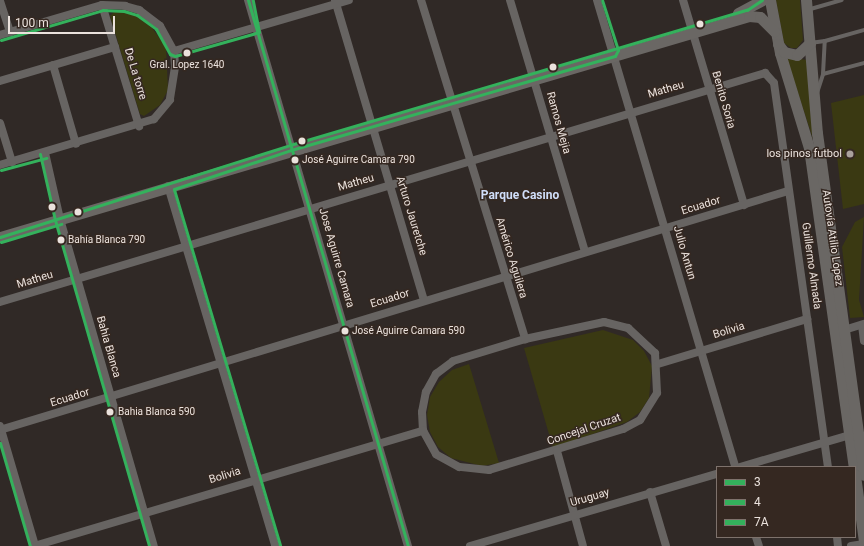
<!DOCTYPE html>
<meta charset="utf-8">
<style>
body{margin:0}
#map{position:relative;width:864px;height:546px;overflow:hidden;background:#302926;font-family:Roboto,sans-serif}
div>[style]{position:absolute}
.green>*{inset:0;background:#3a3912}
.service>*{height:4px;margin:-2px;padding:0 2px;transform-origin:2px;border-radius:2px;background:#676462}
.minor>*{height:8px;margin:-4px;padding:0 4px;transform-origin:4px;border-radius:4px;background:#676462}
.secondary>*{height:11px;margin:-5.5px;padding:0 5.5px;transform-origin:5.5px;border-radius:5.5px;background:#6a6764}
.bus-1>*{height:3px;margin:-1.5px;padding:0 1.5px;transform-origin:1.5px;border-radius:1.5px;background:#34b15c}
.bus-2>*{height:3px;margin:-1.5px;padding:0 1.5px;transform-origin:1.5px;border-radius:1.5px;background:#34b15c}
.bus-3>*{height:3px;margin:-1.5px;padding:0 1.5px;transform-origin:1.5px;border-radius:1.5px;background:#34b15c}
.dots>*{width:11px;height:11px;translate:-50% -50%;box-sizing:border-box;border:2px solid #352821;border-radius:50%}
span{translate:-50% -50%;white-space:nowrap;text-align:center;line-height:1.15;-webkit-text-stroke:3px #352821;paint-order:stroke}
.bus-label{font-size:10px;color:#ebe2dd}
.left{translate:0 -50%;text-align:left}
.street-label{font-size:11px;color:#ebe2dd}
.poi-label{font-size:11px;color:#ebe2dd}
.right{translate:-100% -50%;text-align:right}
.neighbourhood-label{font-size:12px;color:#d1def9;font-weight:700}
.legend{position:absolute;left:716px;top:466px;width:140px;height:72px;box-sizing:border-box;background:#352821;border:1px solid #7e726c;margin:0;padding:5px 7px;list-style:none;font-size:12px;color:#ebe2dd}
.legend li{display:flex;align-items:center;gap:8px;height:20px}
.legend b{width:20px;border:1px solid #7e726c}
.scale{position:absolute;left:8px;top:16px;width:107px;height:18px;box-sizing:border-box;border:2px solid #ebe2dd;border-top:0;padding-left:5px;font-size:12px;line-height:14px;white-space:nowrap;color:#ebe2dd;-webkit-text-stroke:3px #352821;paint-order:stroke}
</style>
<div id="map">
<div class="green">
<i style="clip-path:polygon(776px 0,800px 0,803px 40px,797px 48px,791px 48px,784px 43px)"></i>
<i style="clip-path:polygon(116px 10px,132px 13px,152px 28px,166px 47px,168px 90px,160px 105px,144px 116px,140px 114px,110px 16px)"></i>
<i style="clip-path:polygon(786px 57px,807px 60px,813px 139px,800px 99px)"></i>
<i style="clip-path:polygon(864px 95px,864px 204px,843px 209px,831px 103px)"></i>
<i style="clip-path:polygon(864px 217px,859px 300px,864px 317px,850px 318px,842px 247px,855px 222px)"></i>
<i style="clip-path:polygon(603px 330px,633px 340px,644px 351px,652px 366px,649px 398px,640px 412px,627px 422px,553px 448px,524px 348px)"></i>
<i style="clip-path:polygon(469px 364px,499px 463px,482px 466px,451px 458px,438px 447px,430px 432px,427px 415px,430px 397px,439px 382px,452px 370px)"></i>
</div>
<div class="service">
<i style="left:807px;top:10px;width:36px;rotate:-16deg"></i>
<i style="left:810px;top:43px;width:15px;rotate:-8deg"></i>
<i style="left:823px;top:74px;width:33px;rotate:-87deg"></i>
<i style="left:825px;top:41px;width:41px;rotate:-15.8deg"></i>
<i style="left:817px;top:93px;width:20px;rotate:-72deg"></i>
<i style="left:823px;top:74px;width:42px;rotate:-15deg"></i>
</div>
<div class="minor">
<i style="left:248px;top:0;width:569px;rotate:73.67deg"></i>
<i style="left:335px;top:0;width:313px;rotate:73.5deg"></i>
<i style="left:421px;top:0;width:355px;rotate:72.9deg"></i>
<i style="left:510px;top:0;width:263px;rotate:73.4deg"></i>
<i style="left:597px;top:0;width:487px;rotate:73.5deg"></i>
<i style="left:683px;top:0;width:214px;rotate:73.4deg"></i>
<i style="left:0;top:1px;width:33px;rotate:72deg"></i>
<i style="left:102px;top:5px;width:127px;rotate:73deg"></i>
<i style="left:0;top:35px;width:106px;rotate:-16.4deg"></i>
<i style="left:102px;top:5px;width:23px;rotate:2deg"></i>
<i style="left:125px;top:6px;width:15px;rotate:16deg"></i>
<i style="left:139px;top:10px;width:26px;rotate:37deg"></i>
<i style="left:160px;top:26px;width:29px;rotate:61deg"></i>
<i style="left:174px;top:51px;width:16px;rotate:86deg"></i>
<i style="left:175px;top:67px;width:33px;rotate:99deg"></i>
<i style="left:170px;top:100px;width:25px;rotate:130deg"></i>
<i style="left:154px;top:119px;width:161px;rotate:163.4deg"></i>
<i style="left:174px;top:51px;width:182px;rotate:-16.2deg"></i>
<i style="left:53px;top:65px;width:82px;rotate:73.8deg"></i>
<i style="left:0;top:81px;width:120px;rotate:-16.5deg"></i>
<i style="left:0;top:123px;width:41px;rotate:72.9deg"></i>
<i style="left:45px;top:153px;width:68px;rotate:77.2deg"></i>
<i style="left:60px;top:219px;width:340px;rotate:74deg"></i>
<i style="left:168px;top:186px;width:376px;rotate:73.4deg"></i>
<i style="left:0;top:302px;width:799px;rotate:-16.66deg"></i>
<i style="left:765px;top:73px;width:13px;rotate:48deg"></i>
<i style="left:774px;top:83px;width:388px;rotate:82deg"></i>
<i style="left:604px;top:322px;width:25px;rotate:14deg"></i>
<i style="left:628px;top:328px;width:37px;rotate:43deg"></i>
<i style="left:655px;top:353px;width:40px;rotate:87.1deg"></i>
<i style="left:657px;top:393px;width:32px;rotate:122deg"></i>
<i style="left:640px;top:420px;width:19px;rotate:152deg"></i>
<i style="left:623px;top:429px;width:140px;rotate:163deg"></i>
<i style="left:489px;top:470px;width:30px;rotate:-174deg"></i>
<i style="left:459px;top:467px;width:26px;rotate:-151deg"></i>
<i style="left:436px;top:454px;width:26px;rotate:-119deg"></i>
<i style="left:423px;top:431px;width:19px;rotate:-93deg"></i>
<i style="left:422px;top:412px;width:20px;rotate:-79deg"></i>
<i style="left:426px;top:392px;width:21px;rotate:-61deg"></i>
<i style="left:436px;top:374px;width:21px;rotate:-37deg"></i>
<i style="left:453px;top:361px;width:75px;rotate:-17deg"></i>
<i style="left:525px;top:339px;width:81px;rotate:-12.1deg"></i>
<i style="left:862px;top:325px;width:16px;rotate:83deg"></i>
<i style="left:844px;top:330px;width:21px;rotate:-17deg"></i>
<i style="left:658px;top:364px;width:156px;rotate:-16.8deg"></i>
<i style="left:0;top:426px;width:125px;rotate:73.7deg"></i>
<i style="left:0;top:430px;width:823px;rotate:-16.87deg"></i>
<i style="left:557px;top:451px;width:98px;rotate:74.7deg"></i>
<i style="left:740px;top:467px;width:115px;rotate:-16.2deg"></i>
<i style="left:650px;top:492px;width:56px;rotate:73.5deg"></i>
<i style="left:756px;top:537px;width:9px;rotate:72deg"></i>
<i style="left:837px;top:537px;width:9px;rotate:84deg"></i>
<i style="left:34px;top:546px;width:406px;rotate:-16.5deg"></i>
<i style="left:470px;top:546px;width:257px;rotate:-16.3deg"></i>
<i style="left:851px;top:546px;width:13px;rotate:-9deg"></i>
</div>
<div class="secondary">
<i style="left:770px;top:0;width:54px;rotate:79.3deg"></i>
<i style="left:780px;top:53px;width:99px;rotate:73deg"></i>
<i style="left:809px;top:148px;width:322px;rotate:82deg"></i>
<i style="left:806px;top:0;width:133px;rotate:85.3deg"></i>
<i style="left:817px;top:133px;width:345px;rotate:82.2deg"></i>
<i style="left:738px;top:13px;width:27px;rotate:-28deg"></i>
<i style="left:778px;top:44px;width:10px;rotate:53deg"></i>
<i style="left:784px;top:52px;width:13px;rotate:13deg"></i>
<i style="left:797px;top:55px;width:18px;rotate:-43deg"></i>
<i style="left:0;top:237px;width:781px;rotate:-16.44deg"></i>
<i style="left:749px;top:16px;width:11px;rotate:5deg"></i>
<i style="left:760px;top:17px;width:20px;rotate:45deg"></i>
<i style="left:855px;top:475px;width:68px;rotate:82.3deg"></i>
</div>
<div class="bus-1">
<i style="left:248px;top:0;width:569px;rotate:73.67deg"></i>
<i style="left:0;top:237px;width:304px;rotate:-17.6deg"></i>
<i style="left:290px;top:145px;width:477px;rotate:-16.5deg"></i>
<i style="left:747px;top:10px;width:18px;rotate:-34deg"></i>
</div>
<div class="bus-2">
<i style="left:1px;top:40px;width:106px;rotate:-16.4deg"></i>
<i style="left:103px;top:10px;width:21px;rotate:3deg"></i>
<i style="left:124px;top:11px;width:14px;rotate:17deg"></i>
<i style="left:137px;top:15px;width:24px;rotate:36deg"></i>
<i style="left:156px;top:29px;width:29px;rotate:61deg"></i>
<i style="left:170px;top:54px;width:5px;rotate:22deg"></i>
<i style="left:175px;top:56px;width:87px;rotate:-15.9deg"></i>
<i style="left:259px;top:32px;width:33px;rotate:-101deg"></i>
<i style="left:40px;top:154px;width:68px;rotate:77.2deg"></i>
<i style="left:55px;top:220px;width:339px;rotate:73.9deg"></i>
<i style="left:1px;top:170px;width:47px;rotate:-14.9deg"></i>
<i style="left:1px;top:242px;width:63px;rotate:-16.7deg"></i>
<i style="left:0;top:443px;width:107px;rotate:73.8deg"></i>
</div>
<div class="bus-3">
<i style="left:280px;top:545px;width:371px;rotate:-106.6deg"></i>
<i style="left:174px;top:189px;width:123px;rotate:-18.4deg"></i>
<i style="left:291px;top:150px;width:337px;rotate:-16.2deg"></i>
<i style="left:615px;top:56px;width:7px;rotate:-63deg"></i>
<i style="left:618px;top:50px;width:52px;rotate:-107.7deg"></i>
</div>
<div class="dots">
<i style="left:700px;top:24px;background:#ebe2dd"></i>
<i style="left:187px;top:53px;background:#ebe2dd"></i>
<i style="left:553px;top:67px;background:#ebe2dd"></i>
<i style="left:302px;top:141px;background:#ebe2dd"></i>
<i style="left:850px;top:154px;background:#aaa19d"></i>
<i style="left:295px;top:160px;background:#ebe2dd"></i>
<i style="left:52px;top:207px;background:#ebe2dd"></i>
<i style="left:78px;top:212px;background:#ebe2dd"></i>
<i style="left:61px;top:240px;background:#ebe2dd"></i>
<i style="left:345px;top:331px;background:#ebe2dd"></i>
<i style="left:110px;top:412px;background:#ebe2dd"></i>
</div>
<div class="bus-label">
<span style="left:187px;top:65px">Gral. Lopez 1640</span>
<span class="left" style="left:302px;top:160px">José Aguirre Camara 790</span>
<span class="left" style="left:68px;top:240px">Bahía Blanca 790</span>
<span class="left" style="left:352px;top:331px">José Aguirre Camara 590</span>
<span class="left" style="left:118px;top:412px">Bahia Blanca 590</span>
</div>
<div class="street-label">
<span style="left:135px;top:74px;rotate:73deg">De La torre</span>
<span style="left:666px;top:90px;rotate:-16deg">Matheu</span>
<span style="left:723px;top:100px;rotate:74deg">Benito Soria</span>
<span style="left:558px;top:123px;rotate:74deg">Ramos Mejia</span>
<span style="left:356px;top:183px;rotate:-16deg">Matheu</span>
<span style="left:701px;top:206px;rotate:-17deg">Ecuador</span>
<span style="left:411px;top:216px;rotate:73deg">Arturo Jauretche</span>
<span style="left:832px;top:238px;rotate:82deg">Autovía Atilio López</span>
<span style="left:684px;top:253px;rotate:74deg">Julio Antun</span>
<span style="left:336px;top:258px;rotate:74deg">Jose Aguirre Camara</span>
<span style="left:511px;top:258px;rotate:73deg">Américo Aguilera</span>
<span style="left:811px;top:266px;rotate:82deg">Guillermo Almada</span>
<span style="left:35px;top:280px;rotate:-17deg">Matheu</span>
<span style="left:390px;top:299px;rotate:-17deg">Ecuador</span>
<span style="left:729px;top:331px;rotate:-17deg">Bolivia</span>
<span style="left:108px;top:347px;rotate:74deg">Bahia Blanca</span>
<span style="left:70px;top:398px;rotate:-17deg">Ecuador</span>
<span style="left:584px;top:430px;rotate:-19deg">Concejal Cruzat</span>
<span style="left:225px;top:476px;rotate:-17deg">Bolivia</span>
<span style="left:590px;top:498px;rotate:-16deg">Uruguay</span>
</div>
<div class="poi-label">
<span class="right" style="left:842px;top:154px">los pinos futbol</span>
</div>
<div class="neighbourhood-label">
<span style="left:520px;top:196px">Parque Casino</span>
</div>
<ul class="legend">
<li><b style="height:5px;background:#34b15c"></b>3</li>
<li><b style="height:5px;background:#34b15c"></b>4</li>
<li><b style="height:5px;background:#34b15c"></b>7A</li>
</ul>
<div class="scale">100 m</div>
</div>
